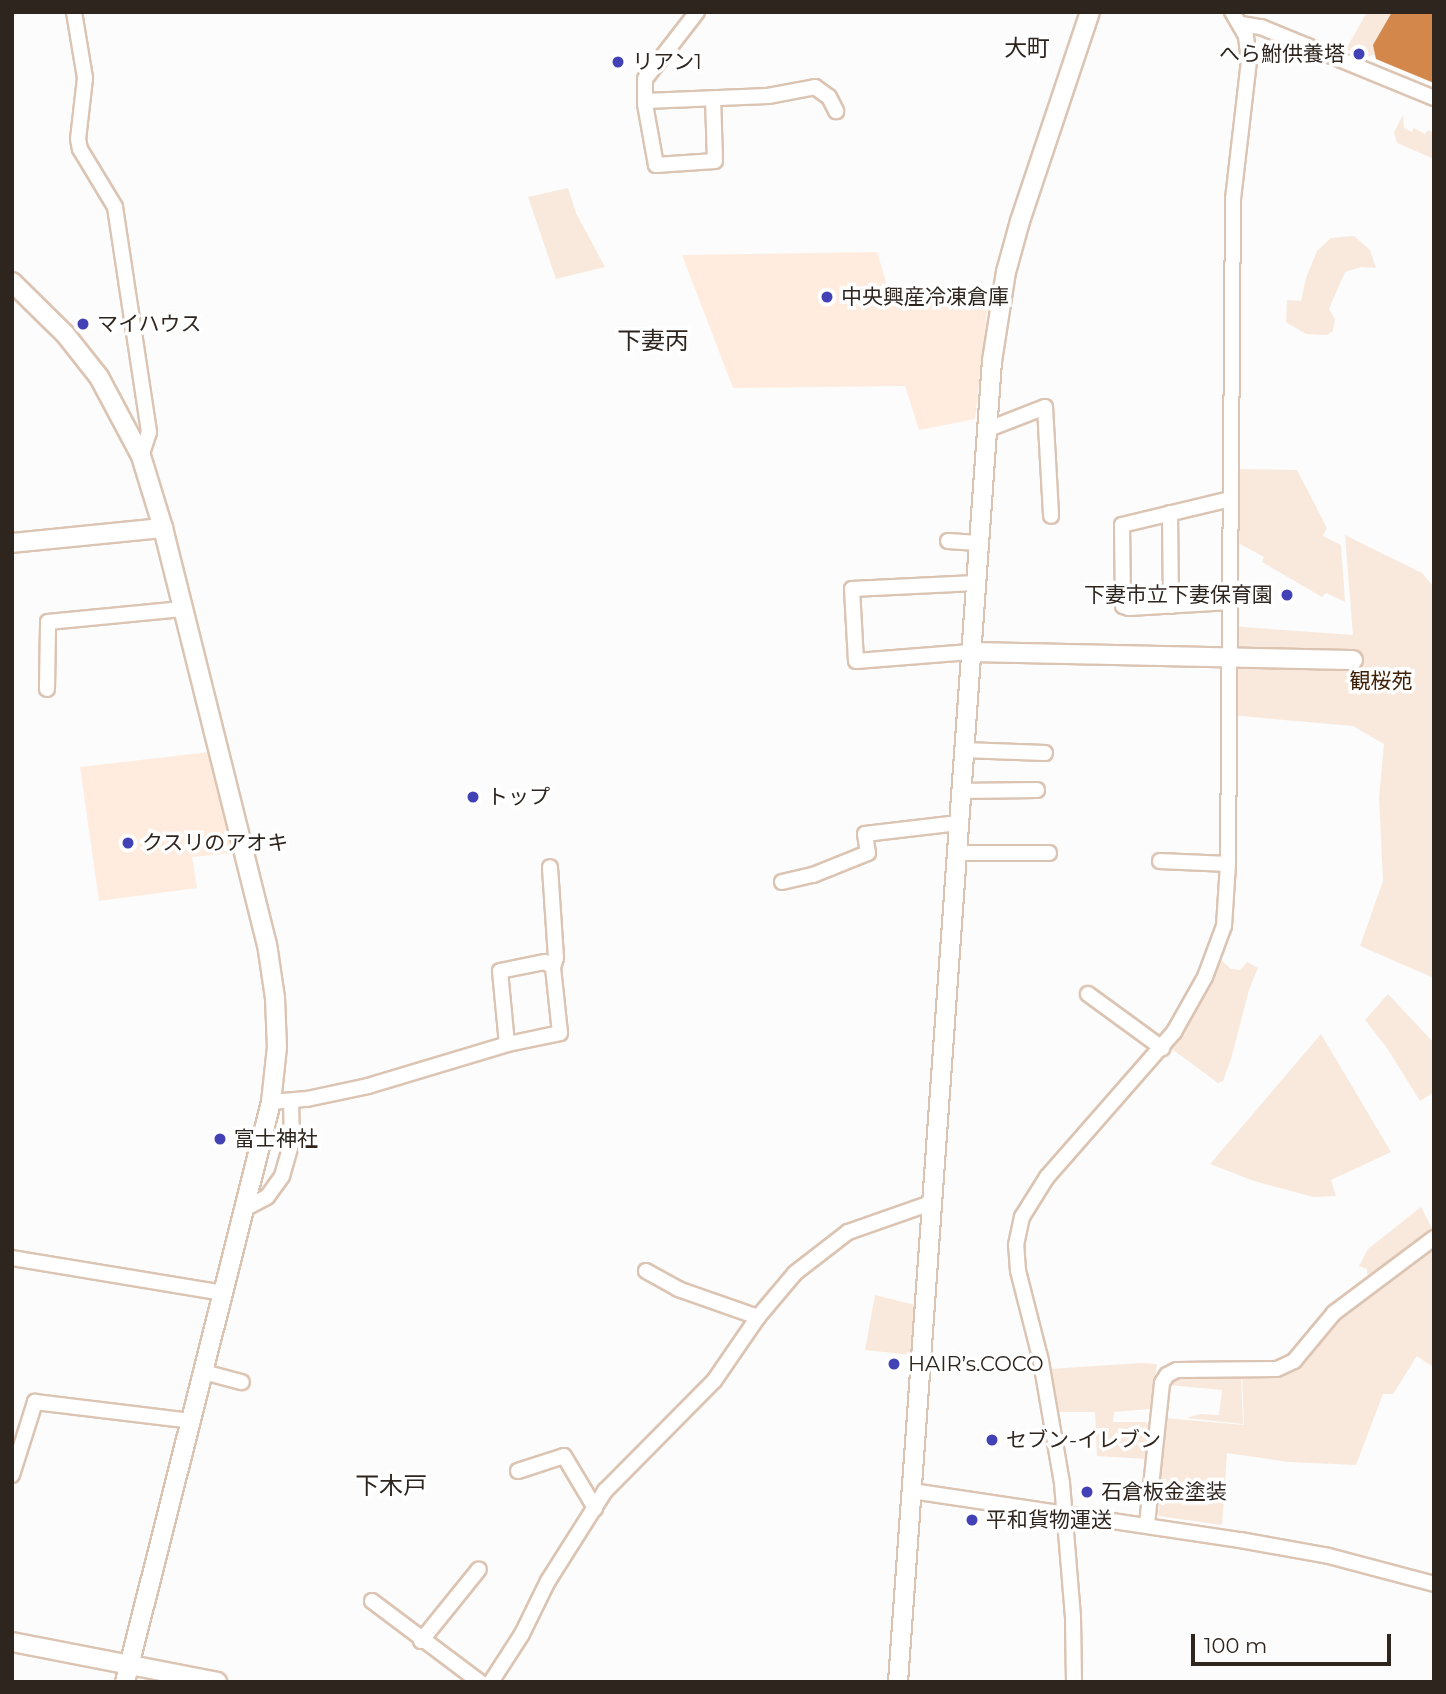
<!DOCTYPE html>
<meta charset="utf-8">
<style>
body{margin:0}
#map{position:relative;width:1446px;height:1694px;overflow:hidden;background:#fbfcfb;font-family:Montserrat,"Noto Sans JP",sans-serif}
div>[style]{position:absolute}
.built>*{inset:0;background:#ffecde}
.green>*{inset:0;background:#f9e9dd}
.water>*{inset:0;background:#d3874a}
.roads{filter:drop-shadow(2px 0 #dcc4b3) drop-shadow(-2px 0 #dcc4b3) drop-shadow(0 2px #dcc4b3) drop-shadow(0 -2px #dcc4b3)}
.minor>*{height:14px;margin:-7px;padding:0 7px;transform-origin:7px;border-radius:7px;background:#fff}
.tertiary>*{height:18px;margin:-9px;padding:0 9px;transform-origin:9px;border-radius:9px;background:#fff}
.dots>*{width:19px;height:19px;translate:-50% -50%;box-sizing:border-box;border:4px solid #fff;border-radius:50%}
span{translate:-50% -50%;white-space:nowrap;text-align:center;line-height:1.15;-webkit-text-stroke:7px #fff;paint-order:stroke}
.poi-label{font-size:21px;color:#2e251f}
.right{translate:-100% -50%;text-align:right}
.left{translate:0 -50%;text-align:left}
.park-label{font-size:21px;color:#3f2006}
.neighbourhood-label{font-size:23px;color:#2e251f}
.quarter-label{font-size:24px;color:#2e251f}
.frame{position:absolute;inset:0;border:14px solid #2e251f;pointer-events:none}
.scale{position:absolute;left:1191px;top:1634px;width:200px;height:32px;box-sizing:border-box;border:4px solid #2e251f;border-top:0;padding-left:9px;font-size:21px;line-height:24px;white-space:nowrap;color:#2e251f;-webkit-text-stroke:5px #fff;paint-order:stroke}
</style>
<div id="map">
<div class="built">
<i style="clip-path:polygon(877px 252px,887px 285px,951px 286px,989px 294px,975px 419px,919px 430px,905px 386px,733px 388px,682px 255px)"></i>
<i style="clip-path:polygon(218px 751px,243px 852px,192px 857px,197px 888px,99px 901px,80px 767px)"></i>
</div>
<div class="green">
<i style="clip-path:polygon(1367px 12px,1434px 12px,1434px 83px,1383px 62px,1373px 55px,1358px 60px,1345px 51px)"></i>
<i style="clip-path:polygon(1403px 115px,1404px 128px,1412px 132px,1414px 128px,1425px 134px,1428px 130px,1434px 133px,1434px 159px,1397px 143px,1394px 132px)"></i>
<i style="clip-path:polygon(568px 188px,576px 213px,605px 267px,556px 279px,528px 197px)"></i>
<i style="clip-path:polygon(1354px 236px,1370px 250px,1376px 268px,1361px 267px,1345px 272px,1329px 309px,1335px 319px,1333px 331px,1327px 335px,1306px 334px,1286px 322px,1287px 300px,1301px 301px,1306px 278px,1317px 251px,1331px 238px)"></i>
<i style="clip-path:polygon(1238px 469px,1297px 470px,1327px 528px,1323px 536px,1341px 545px,1345px 602px,1326px 593px,1322px 597px,1262px 562px,1264px 557px,1236px 542px)"></i>
<i style="clip-path:polygon(1345px 535px,1422px 573px,1434px 587px,1434px 978px,1360px 946px,1383px 881px,1379px 798px,1384px 744px,1353px 726px,1229px 715px,1230px 626px,1353px 635px)"></i>
<i style="clip-path:polygon(1218px 957px,1231px 969px,1240px 970px,1247px 962px,1258px 968px,1249px 990px,1231px 1059px,1223px 1081px,1218px 1083px,1169px 1047px)"></i>
<i style="clip-path:polygon(1388px 994px,1434px 1043px,1434px 1092px,1420px 1101px,1387px 1048px,1365px 1020px)"></i>
<i style="clip-path:polygon(1321px 1034px,1391px 1152px,1331px 1180px,1336px 1196px,1313px 1197px,1254px 1181px,1210px 1164px)"></i>
<i style="clip-path:polygon(1421px 1207px,1433px 1230px,1372px 1275px,1367px 1274px,1367px 1269px,1359px 1266px,1368px 1249px)"></i>
<i style="clip-path:polygon(1434px 1244px,1434px 1368px,1417px 1356px,1393px 1394px,1383px 1394px,1356px 1465px,1289px 1462px,1227px 1453px,1222px 1525px,1158px 1516px,1165px 1418px,1244px 1425px,1242px 1374px,1297px 1368px,1327px 1329px,1321px 1317px,1329px 1304px,1338px 1302px)"></i>
<i style="clip-path:polygon(875px 1295px,915px 1305px,911px 1355px,865px 1350px)"></i>
<i style="clip-path:polygon(1141px 1363px,1157px 1364px,1150px 1409px,1114px 1412px,1113px 1422px,1146px 1422px,1149px 1427px,1145px 1459px,1097px 1456px,1095px 1412px,1058px 1412px,1050px 1369px)"></i>
<i style="clip-path:polygon(1179px 1376px,1241px 1376px,1243px 1424px,1186px 1418px,1200px 1414px,1219px 1415px,1222px 1390px,1169px 1385px)"></i>
</div>
<div class="water">
<i style="clip-path:polygon(1392px 12px,1434px 12px,1434px 83px,1376px 59px,1373px 45px)"></i>
</div>
<div class="roads">
<div class="minor">
<i style="left:74px;top:12px;width:67px;rotate:80.5deg"></i>
<i style="left:85px;top:78px;width:61px;rotate:96.5deg"></i>
<i style="left:78px;top:139px;width:10px;rotate:79deg"></i>
<i style="left:80px;top:149px;width:68px;rotate:58.9deg"></i>
<i style="left:115px;top:207px;width:228px;rotate:81.4deg"></i>
<i style="left:149px;top:432px;width:25px;rotate:108deg"></i>
<i style="left:697px;top:12px;width:85px;rotate:127.8deg"></i>
<i style="left:645px;top:79px;width:25px;rotate:90deg"></i>
<i style="left:645px;top:104px;width:62px;rotate:79.8deg"></i>
<i style="left:656px;top:165px;width:59px;rotate:-3.9deg"></i>
<i style="left:715px;top:161px;width:62px;rotate:-91.8deg"></i>
<i style="left:1241px;top:24px;width:20px;rotate:9deg"></i>
<i style="left:1261px;top:27px;width:187px;rotate:22.3deg"></i>
<i style="left:645px;top:101px;width:123px;rotate:-2.3deg"></i>
<i style="left:768px;top:96px;width:48px;rotate:-10.8deg"></i>
<i style="left:815px;top:87px;width:17px;rotate:36deg"></i>
<i style="left:829px;top:97px;width:16px;rotate:63deg"></i>
<i style="left:986px;top:430px;width:63px;rotate:-21.3deg"></i>
<i style="left:1045px;top:407px;width:109px;rotate:86.8deg"></i>
<i style="left:1170px;top:513px;width:93px;rotate:89.4deg"></i>
<i style="left:948px;top:541px;width:30px;rotate:4deg"></i>
<i style="left:1230px;top:602px;width:101px;rotate:176.6deg"></i>
<i style="left:1129px;top:608px;width:6px;rotate:-162deg"></i>
<i style="left:1123px;top:606px;width:81px;rotate:-90.7deg"></i>
<i style="left:1122px;top:525px;width:111px;rotate:-13.5deg"></i>
<i style="left:970px;top:652px;width:114px;rotate:175.5deg"></i>
<i style="left:856px;top:661px;width:72px;rotate:-93.2deg"></i>
<i style="left:852px;top:589px;width:124px;rotate:-2.8deg"></i>
<i style="left:47px;top:689px;width:67px;rotate:-89.1deg"></i>
<i style="left:48px;top:622px;width:135px;rotate:-5.5deg"></i>
<i style="left:963px;top:750px;width:82px;rotate:2.1deg"></i>
<i style="left:960px;top:791px;width:77px;rotate:-0.7deg"></i>
<i style="left:955px;top:853px;width:94px"></i>
<i style="left:1160px;top:861px;width:68px;rotate:2.5deg"></i>
<i style="left:782px;top:882px;width:32px;rotate:-13deg"></i>
<i style="left:813px;top:875px;width:59px;rotate:-21.8deg"></i>
<i style="left:868px;top:853px;width:19px;rotate:-99deg"></i>
<i style="left:865px;top:834px;width:94px;rotate:-6.7deg"></i>
<i style="left:1088px;top:994px;width:92px;rotate:36.1deg"></i>
<i style="left:507px;top:1044px;width:73px;rotate:-95.5deg"></i>
<i style="left:500px;top:971px;width:46px;rotate:-11.3deg"></i>
<i style="left:545px;top:962px;width:9px;rotate:32deg"></i>
<i style="left:271px;top:1102px;width:36px;rotate:-5deg"></i>
<i style="left:307px;top:1099px;width:62px;rotate:-12deg"></i>
<i style="left:368px;top:1086px;width:146px;rotate:-16.7deg"></i>
<i style="left:508px;top:1044px;width:53px;rotate:-11.9deg"></i>
<i style="left:560px;top:1033px;width:66px;rotate:-96.1deg"></i>
<i style="left:553px;top:967px;width:9px;rotate:-72deg"></i>
<i style="left:556px;top:958px;width:91px;rotate:-93.8deg"></i>
<i style="left:246px;top:1208px;width:24px;rotate:-28deg"></i>
<i style="left:267px;top:1197px;width:26px;rotate:-54deg"></i>
<i style="left:282px;top:1176px;width:35px;rotate:-74deg"></i>
<i style="left:292px;top:1142px;width:41px;rotate:-91.4deg"></i>
<i style="left:12px;top:1258px;width:215px;rotate:9.4deg"></i>
<i style="left:646px;top:1271px;width:37px;rotate:29deg"></i>
<i style="left:678px;top:1289px;width:85px;rotate:19.3deg"></i>
<i style="left:204px;top:1372px;width:39px;rotate:15deg"></i>
<i style="left:518px;top:1471px;width:48px;rotate:-18.1deg"></i>
<i style="left:564px;top:1456px;width:61px;rotate:59.2deg"></i>
<i style="left:12px;top:1475px;width:77px;rotate:-72.5deg"></i>
<i style="left:35px;top:1402px;width:157px;rotate:6.9deg"></i>
<i style="left:912px;top:1491px;width:332px;rotate:8.5deg"></i>
<i style="left:1240px;top:1540px;width:90px;rotate:10.2deg"></i>
<i style="left:1329px;top:1556px;width:109px;rotate:14.9deg"></i>
<i style="left:1147px;top:1524px;width:142px;rotate:-83.9deg"></i>
<i style="left:1162px;top:1383px;width:9px;rotate:-58deg"></i>
<i style="left:1167px;top:1375px;width:11px;rotate:-27deg"></i>
<i style="left:1177px;top:1370px;width:100px;rotate:-0.6deg"></i>
<i style="left:1277px;top:1369px;width:19px;rotate:-25deg"></i>
<i style="left:1294px;top:1361px;width:62px;rotate:-50.2deg"></i>
<i style="left:1334px;top:1313px;width:125px;rotate:-36.9deg"></i>
<i style="left:372px;top:1601px;width:135px;rotate:36.9deg"></i>
<i style="left:421px;top:1641px;width:92px;rotate:-51.1deg"></i>
<i style="left:491px;top:1682px;width:57px;rotate:-57.1deg"></i>
<i style="left:522px;top:1634px;width:59px;rotate:-63.9deg"></i>
<i style="left:548px;top:1581px;width:107px;rotate:-57.7deg"></i>
<i style="left:605px;top:1491px;width:155px;rotate:-45.3deg"></i>
<i style="left:714px;top:1381px;width:78px;rotate:-55.5deg"></i>
<i style="left:758px;top:1317px;width:57px;rotate:-49.9deg"></i>
<i style="left:795px;top:1273px;width:67px;rotate:-37.7deg"></i>
<i style="left:848px;top:1232px;width:88px;rotate:-19.3deg"></i>
<i style="left:1074px;top:1682px;width:65px;rotate:-90.9deg"></i>
<i style="left:1073px;top:1617px;width:134px;rotate:-94.7deg"></i>
<i style="left:1062px;top:1483px;width:124px;rotate:-99.8deg"></i>
<i style="left:1041px;top:1361px;width:93px;rotate:-104.3deg"></i>
<i style="left:1018px;top:1271px;width:26px;rotate:-94deg"></i>
<i style="left:1016px;top:1245px;width:29px;rotate:-78deg"></i>
<i style="left:1022px;top:1217px;width:47px;rotate:-58deg"></i>
<i style="left:1047px;top:1177px;width:193px;rotate:-48.8deg"></i>
<i style="left:1174px;top:1032px;width:63px;rotate:-60.6deg"></i>
<i style="left:1205px;top:977px;width:54px;rotate:-69.6deg"></i>
<i style="left:1224px;top:926px;width:62px;rotate:-86.3deg"></i>
<i style="left:1228px;top:864px;width:665px;rotate:-89.57deg"></i>
<i style="left:1233px;top:199px;width:139px;rotate:-83.4deg"></i>
<i style="left:1249px;top:61px;width:25px;rotate:-97deg"></i>
<i style="left:1246px;top:36px;width:28px;rotate:-120deg"></i>
</div>
<div class="tertiary">
<i style="left:12px;top:282px;width:74px;rotate:44.5deg"></i>
<i style="left:65px;top:334px;width:55px;rotate:51.7deg"></i>
<i style="left:99px;top:377px;width:89px;rotate:62deg"></i>
<i style="left:141px;top:456px;width:75px;rotate:73deg"></i>
<i style="left:163px;top:528px;width:429px;rotate:76deg"></i>
<i style="left:267px;top:944px;width:55px;rotate:81.6deg"></i>
<i style="left:275px;top:998px;width:49px;rotate:87.7deg"></i>
<i style="left:277px;top:1047px;width:55px;rotate:96.2deg"></i>
<i style="left:271px;top:1102px;width:598px;rotate:104.13deg"></i>
<i style="left:12px;top:543px;width:152px;rotate:-5.7deg"></i>
<i style="left:970px;top:652px;width:383px;rotate:1.2deg"></i>
<i style="left:12px;top:1642px;width:209px;rotate:11deg"></i>
<i style="left:898px;top:1682px;width:1324px;rotate:-85.93deg"></i>
<i style="left:992px;top:361px;width:90px;rotate:-81.1deg"></i>
<i style="left:1006px;top:272px;width:53px;rotate:-74.6deg"></i>
<i style="left:1020px;top:221px;width:220px;rotate:-71.5deg"></i>
</div>
</div>
<div class="dots">
<i style="left:1359px;top:54px;background:#4341b6"></i>
<i style="left:618px;top:62px;background:#4341b6"></i>
<i style="left:827px;top:297px;background:#4341b6"></i>
<i style="left:83px;top:324px;background:#4341b6"></i>
<i style="left:1287px;top:595px;background:#4341b6"></i>
<i style="left:473px;top:797px;background:#4341b6"></i>
<i style="left:128px;top:843px;background:#4341b6"></i>
<i style="left:220px;top:1139px;background:#4341b6"></i>
<i style="left:894px;top:1364px;background:#4341b6"></i>
<i style="left:992px;top:1440px;background:#4341b6"></i>
<i style="left:1087px;top:1492px;background:#4341b6"></i>
<i style="left:972px;top:1520px;background:#4341b6"></i>
</div>
<div class="poi-label">
<span class="right" style="left:1345px;top:54px">へら鮒供養塔</span>
<span class="left" style="left:632px;top:62px">リアン1</span>
<span class="left" style="left:841px;top:297px">中央興産冷凍倉庫</span>
<span class="left" style="left:97px;top:324px">マイハウス</span>
<span class="right" style="left:1273px;top:595px">下妻市立下妻保育園</span>
<span class="left" style="left:487px;top:797px">トップ</span>
<span class="left" style="left:142px;top:843px">クスリのアオキ</span>
<span class="left" style="left:234px;top:1139px">富士神社</span>
<span class="left" style="left:908px;top:1364px">HAIR’s.COCO</span>
<span class="left" style="left:1006px;top:1440px">セブン-イレブン</span>
<span class="left" style="left:1101px;top:1492px">石倉板金塗装</span>
<span class="left" style="left:986px;top:1520px">平和貨物運送</span>
</div>
<div class="park-label">
<span style="left:1381px;top:681px">観桜苑</span>
</div>
<div class="neighbourhood-label">
<span style="left:1027px;top:48px">大町</span>
</div>
<div class="quarter-label">
<span style="left:653px;top:341px">下妻丙</span>
<span style="left:391px;top:1486px">下木戸</span>
</div>
<div class="frame"></div>
<div class="scale">100 m</div>
</div>
